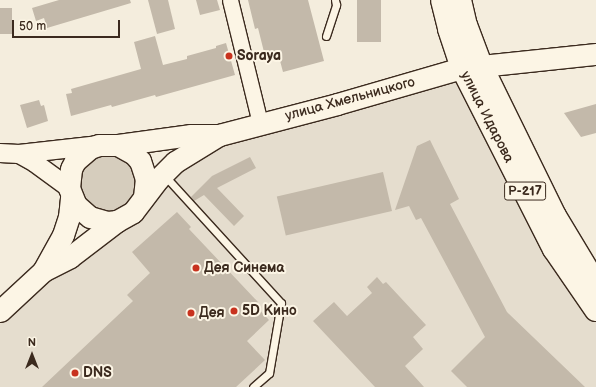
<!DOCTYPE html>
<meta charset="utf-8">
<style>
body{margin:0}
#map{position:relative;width:596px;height:387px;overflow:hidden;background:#f4eddd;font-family:"Balsamiq Sans",sans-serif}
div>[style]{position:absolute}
.built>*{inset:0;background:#e5ddce}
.green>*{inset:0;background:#d6cdbd}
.round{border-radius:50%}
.building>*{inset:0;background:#c3b9aa;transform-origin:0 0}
.roads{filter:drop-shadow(1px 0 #3b2a1e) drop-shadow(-1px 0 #3b2a1e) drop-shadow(0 1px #3b2a1e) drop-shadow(0 -1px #3b2a1e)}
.service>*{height:7px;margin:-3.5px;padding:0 3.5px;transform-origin:3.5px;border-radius:3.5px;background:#fcf5e5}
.minor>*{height:15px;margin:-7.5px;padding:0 7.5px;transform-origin:7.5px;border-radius:7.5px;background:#fcf5e5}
.tertiary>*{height:18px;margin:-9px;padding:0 9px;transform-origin:9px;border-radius:9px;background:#fcf5e5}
.secondary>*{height:21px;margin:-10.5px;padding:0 10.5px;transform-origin:10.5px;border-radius:10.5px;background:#fcf5e5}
.primary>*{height:22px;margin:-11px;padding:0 11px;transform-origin:11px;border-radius:11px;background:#fcf5e5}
.dots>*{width:11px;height:11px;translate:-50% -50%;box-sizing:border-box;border:2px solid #fcf5e5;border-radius:50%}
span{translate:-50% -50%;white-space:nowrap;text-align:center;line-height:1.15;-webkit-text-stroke:4px #fcf5e5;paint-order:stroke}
.shield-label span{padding:1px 3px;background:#fcf5e5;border:1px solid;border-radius:3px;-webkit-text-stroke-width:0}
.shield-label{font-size:13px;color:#3b2a1e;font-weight:700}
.poi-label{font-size:14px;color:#3b2a1e;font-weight:700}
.left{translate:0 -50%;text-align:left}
.street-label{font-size:14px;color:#3b2a1e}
.north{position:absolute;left:12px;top:335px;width:40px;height:40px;-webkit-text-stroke:3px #fcf5e5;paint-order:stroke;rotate:0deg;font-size:11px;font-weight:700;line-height:16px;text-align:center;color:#3b2a1e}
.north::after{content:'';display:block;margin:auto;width:14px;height:18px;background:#3b2a1e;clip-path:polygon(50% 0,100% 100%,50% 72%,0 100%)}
.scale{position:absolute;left:12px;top:20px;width:108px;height:18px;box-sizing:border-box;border:2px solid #3b2a1e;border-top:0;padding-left:5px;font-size:12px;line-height:14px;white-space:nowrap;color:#3b2a1e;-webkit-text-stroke:3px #fcf5e5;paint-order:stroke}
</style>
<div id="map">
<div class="built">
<i style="clip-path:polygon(462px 68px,596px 310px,596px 387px,0 387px,0 311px,70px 257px,187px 154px)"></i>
</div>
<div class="green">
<i class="round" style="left:79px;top:155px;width:56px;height:56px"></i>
</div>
<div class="building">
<i style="clip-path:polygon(59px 0,130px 0,131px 3px,47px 28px,44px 18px,36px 21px,32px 8px)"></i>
<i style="clip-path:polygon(148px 0,168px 0,175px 29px,157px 34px)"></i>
<i style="clip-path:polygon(196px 0,217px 0,220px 10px,200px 15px)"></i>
<i style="clip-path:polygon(248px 0,308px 0,324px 61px,283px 72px,279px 57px,266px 60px,258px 28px,255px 29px)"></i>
<i style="left:357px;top:0;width:24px;height:42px"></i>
<i style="left:0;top:8px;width:12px;height:26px"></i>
<i style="clip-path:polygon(155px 36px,163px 65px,187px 59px,187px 56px,216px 48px,216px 46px,226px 43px,235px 75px,156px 97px,155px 95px,112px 107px,111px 105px,71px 116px,66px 94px,72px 93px,71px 89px,141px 69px,134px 42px)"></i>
<i style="clip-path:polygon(39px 100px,41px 106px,44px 105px,48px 121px,27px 128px,20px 105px)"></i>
<i style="clip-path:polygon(596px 104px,596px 133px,581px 137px,564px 113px)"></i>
<i style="clip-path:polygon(430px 140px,459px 199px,450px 204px,507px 312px,585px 387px,467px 387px,451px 371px,485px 337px,421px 218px,416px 220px,409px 206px,395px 210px,417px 146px)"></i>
<i style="clip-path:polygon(250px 157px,256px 168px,217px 188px,244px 216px,234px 226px,204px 195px,194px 201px,191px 197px,212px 176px)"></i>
<i style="left:383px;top:172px;width:40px;height:109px;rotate:77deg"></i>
<i style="clip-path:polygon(177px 212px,191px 227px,189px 229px,258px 302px,255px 305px,269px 320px,247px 341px,265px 360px,236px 387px,42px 387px,133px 301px,127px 295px,150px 273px,132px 252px)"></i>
<i style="clip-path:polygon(377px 277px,383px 284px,386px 282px,426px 325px,413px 337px,423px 349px,405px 366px,424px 387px,375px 387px,313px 321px,334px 302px,347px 316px,372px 293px,367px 287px)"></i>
</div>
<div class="roads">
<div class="service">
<i style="left:326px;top:36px;width:33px;rotate:-72deg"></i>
<i style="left:336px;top:5px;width:5px;rotate:-101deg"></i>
<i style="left:165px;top:176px;width:172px;rotate:47.6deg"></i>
<i style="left:281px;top:303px;width:71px;rotate:99.7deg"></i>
<i style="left:269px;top:373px;width:21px;rotate:139deg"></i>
</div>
<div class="minor">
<i style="left:230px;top:0;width:127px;rotate:76.3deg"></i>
</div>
<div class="tertiary">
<i style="left:0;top:153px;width:19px;rotate:3deg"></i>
<i style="left:19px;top:154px;width:81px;rotate:-6.4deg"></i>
<i style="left:19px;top:154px;width:18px;rotate:29deg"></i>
<i style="left:35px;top:163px;width:42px;rotate:36.3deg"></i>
</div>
<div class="secondary">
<i style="left:118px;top:145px;width:74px;rotate:-7.8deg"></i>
<i style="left:191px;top:135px;width:28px"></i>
<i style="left:219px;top:135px;width:122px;rotate:-14.7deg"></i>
<i style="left:337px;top:104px;width:130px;rotate:-16.1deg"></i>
<i style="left:462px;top:68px;width:135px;rotate:-6deg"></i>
<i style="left:144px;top:197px;width:18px;rotate:-84deg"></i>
<i style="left:146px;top:179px;width:19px;rotate:-108deg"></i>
<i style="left:140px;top:161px;width:9px;rotate:-131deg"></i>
<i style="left:134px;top:154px;width:18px;rotate:-151deg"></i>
<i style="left:118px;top:145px;width:19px;rotate:180deg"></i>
<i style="left:99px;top:145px;width:9px;rotate:162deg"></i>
<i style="left:90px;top:148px;width:20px;rotate:139deg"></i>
<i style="left:75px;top:161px;width:9px;rotate:117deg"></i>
<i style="left:71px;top:169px;width:19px;rotate:96deg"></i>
<i style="left:69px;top:188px;width:18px;rotate:68deg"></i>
<i style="left:76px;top:205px;width:18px;rotate:41deg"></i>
<i style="left:90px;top:217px;width:19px;rotate:16deg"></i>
<i style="left:108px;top:222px;width:9px;rotate:-6deg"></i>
<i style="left:117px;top:221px;width:18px;rotate:-29deg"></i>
<i style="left:133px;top:212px;width:41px;rotate:-52.9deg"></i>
<i style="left:158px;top:179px;width:24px;rotate:-45deg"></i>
<i style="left:175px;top:162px;width:52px;rotate:-31.5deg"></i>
<i style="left:43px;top:271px;width:41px;rotate:-60.9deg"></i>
<i style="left:63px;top:235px;width:19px;rotate:-72deg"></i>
<i style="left:69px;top:217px;width:20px;rotate:-84deg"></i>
<i style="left:0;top:311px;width:59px;rotate:-42.9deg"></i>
<i style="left:43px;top:271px;width:30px;rotate:-27deg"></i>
<i style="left:70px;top:257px;width:59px;rotate:-37.5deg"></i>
</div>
<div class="primary">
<i style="left:442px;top:0;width:30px;rotate:76deg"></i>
<i style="left:449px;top:29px;width:41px;rotate:71.6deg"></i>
<i style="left:462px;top:68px;width:203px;rotate:63.1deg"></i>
<i style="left:554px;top:249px;width:74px;rotate:55.5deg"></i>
<i style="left:460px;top:0;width:26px;rotate:77deg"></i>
<i style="left:466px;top:25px;width:43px;rotate:69.4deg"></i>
<i style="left:481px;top:65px;width:168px;rotate:63.9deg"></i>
<i style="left:555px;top:216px;width:79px;rotate:58.9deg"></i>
</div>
</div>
<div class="dots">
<i style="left:229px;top:56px;background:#c8321e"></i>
<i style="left:196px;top:268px;background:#c8321e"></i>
<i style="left:234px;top:311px;background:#c8321e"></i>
<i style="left:191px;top:313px;background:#c8321e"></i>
<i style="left:75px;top:373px;background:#c8321e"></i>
</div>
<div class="shield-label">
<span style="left:525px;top:191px">Р-217</span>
</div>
<div class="poi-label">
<span class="left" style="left:237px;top:56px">Soraya</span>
<span class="left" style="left:204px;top:268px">Дея Синема</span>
<span class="left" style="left:242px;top:311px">5D Кино</span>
<span class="left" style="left:199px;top:313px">Дея</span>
<span class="left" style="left:83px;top:373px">DNS</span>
</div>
<div class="street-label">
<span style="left:350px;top:99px;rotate:-15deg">улица Хмельницкого</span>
<span style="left:487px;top:117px;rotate:63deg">улица Идарова</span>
</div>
<div class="north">N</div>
<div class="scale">50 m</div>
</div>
